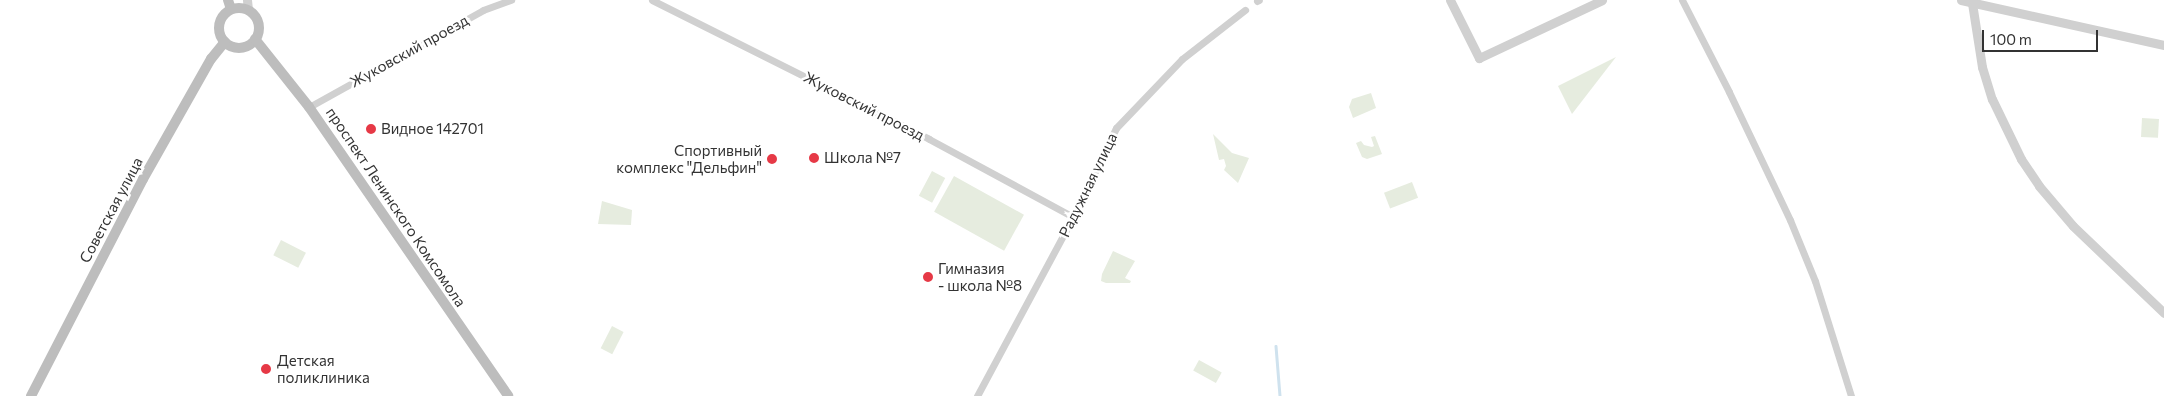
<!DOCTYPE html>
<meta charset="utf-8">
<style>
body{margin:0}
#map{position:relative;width:2164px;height:396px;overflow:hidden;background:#fff;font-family:Commissioner,sans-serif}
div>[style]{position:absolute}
.green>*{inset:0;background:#e6ecdf;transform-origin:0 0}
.stream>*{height:2.5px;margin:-1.25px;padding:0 1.25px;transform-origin:1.25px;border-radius:1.25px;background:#cfe2ee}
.minor>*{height:7px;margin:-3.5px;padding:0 3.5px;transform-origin:3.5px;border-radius:3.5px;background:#d0d0d0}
.tertiary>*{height:9px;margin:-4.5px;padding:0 4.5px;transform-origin:4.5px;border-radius:4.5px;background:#d0d0d0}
.secondary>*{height:10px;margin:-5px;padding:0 5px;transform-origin:5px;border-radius:5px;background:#bdbdbd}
.secondary>.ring{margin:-5px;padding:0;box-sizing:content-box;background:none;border:10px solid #bdbdbd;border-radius:50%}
.dots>*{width:14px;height:14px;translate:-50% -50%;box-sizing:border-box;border:2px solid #fff;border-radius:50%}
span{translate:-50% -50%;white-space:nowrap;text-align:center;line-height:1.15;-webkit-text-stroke:5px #fff;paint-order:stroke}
.street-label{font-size:15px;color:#333}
.poi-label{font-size:15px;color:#333}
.left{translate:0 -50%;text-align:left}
.right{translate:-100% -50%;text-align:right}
.scale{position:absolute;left:1982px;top:30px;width:116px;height:22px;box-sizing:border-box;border:2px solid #333;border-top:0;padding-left:6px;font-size:15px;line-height:18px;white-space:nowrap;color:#333;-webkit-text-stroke:4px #fff;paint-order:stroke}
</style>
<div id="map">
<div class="green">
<i style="clip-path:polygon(1616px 57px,1572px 114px,1558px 86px)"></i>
<i style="clip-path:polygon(1371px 93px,1376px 108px,1353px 118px,1349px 107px,1352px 99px)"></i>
<i style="left:2142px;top:118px;width:17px;height:19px;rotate:3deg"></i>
<i style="clip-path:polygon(1213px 134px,1232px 153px,1249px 158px,1238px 183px,1224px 170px,1226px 166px,1224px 159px,1219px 160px)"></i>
<i style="clip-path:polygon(1375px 136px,1382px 154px,1367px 159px,1362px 157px,1356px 143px,1361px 141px,1364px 145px,1372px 147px,1374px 146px,1371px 137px)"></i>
<i style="left:932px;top:171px;width:15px;height:28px;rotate:28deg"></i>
<i style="left:954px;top:176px;width:80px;height:41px;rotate:29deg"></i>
<i style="left:1412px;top:182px;width:17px;height:30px;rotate:69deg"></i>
<i style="clip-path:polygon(602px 201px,632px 210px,631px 225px,598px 224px)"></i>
<i style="left:281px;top:240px;width:28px;height:17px;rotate:27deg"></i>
<i style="clip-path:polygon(1113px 251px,1135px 261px,1125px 278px,1131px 281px,1130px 283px,1106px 283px,1101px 281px,1102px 274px)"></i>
<i style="left:612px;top:326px;width:13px;height:25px;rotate:27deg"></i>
<i style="left:1199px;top:360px;width:26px;height:12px;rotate:29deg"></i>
</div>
<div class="stream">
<i style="left:1276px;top:346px;width:50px;rotate:85.4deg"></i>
</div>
<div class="minor">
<i style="left:652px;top:0;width:310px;rotate:26.6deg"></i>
<i style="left:929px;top:139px;width:164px;rotate:28.4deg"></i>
<i style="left:1682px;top:0;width:103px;rotate:62.9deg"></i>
<i style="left:1729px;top:92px;width:142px;rotate:64.5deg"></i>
<i style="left:1790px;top:220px;width:66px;rotate:67.7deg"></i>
<i style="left:1815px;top:281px;width:121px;rotate:72.6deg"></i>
<i style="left:1257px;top:1px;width:2px;rotate:-27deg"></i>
<i style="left:309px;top:107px;width:199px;rotate:-29.1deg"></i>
<i style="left:483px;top:10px;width:30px;rotate:-20deg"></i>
<i style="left:977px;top:396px;width:203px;rotate:-61.8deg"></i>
<i style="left:1073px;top:217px;width:99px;rotate:-64.2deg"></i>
<i style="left:1116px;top:128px;width:95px;rotate:-46.3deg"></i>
<i style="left:1182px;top:59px;width:80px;rotate:-37.9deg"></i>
</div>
<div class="tertiary">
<i style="left:247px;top:0;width:10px;rotate:84deg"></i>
<i style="left:1450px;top:0;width:65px;rotate:63.4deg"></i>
<i style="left:1479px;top:58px;width:136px;rotate:-25.2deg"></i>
<i style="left:1961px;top:0;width:208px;rotate:12.5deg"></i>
<i style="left:1972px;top:3px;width:65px;rotate:81.1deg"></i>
<i style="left:1982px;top:67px;width:34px;rotate:73deg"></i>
<i style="left:1992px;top:99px;width:67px;rotate:64.2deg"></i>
<i style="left:2021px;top:159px;width:32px;rotate:56deg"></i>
<i style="left:2039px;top:186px;width:52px;rotate:49.6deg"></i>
<i style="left:2073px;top:226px;width:126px;rotate:43.7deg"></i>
</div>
<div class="secondary">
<i style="left:228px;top:0;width:9px;rotate:72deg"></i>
<i class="ring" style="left:219px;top:8px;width:30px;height:30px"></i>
<i style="left:255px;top:39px;width:87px;rotate:51.5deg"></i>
<i style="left:309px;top:107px;width:351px;rotate:55.4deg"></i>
<i style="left:31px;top:396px;width:244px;rotate:-62.7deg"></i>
<i style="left:143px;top:179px;width:138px;rotate:-60.5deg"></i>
<i style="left:211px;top:59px;width:22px;rotate:-51deg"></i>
</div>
<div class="dots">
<i style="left:371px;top:129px;background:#e63946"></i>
<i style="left:814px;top:158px;background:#e63946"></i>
<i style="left:772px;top:159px;background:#e63946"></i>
<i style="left:928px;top:277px;background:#e63946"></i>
<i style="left:266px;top:369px;background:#e63946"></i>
</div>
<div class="street-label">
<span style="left:409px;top:51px;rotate:-29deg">Жуковский проезд</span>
<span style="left:864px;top:106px;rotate:27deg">Жуковский проезд</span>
<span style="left:1088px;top:185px;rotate:-64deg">Радужная улица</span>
<span style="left:396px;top:207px;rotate:56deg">проспект Ленинского Комсомола</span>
<span style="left:111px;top:210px;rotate:-62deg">Советская улица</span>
</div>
<div class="poi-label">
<span class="left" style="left:381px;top:129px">Видное 142701</span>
<span class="right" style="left:762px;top:159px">Спортивный<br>комплекс "Дельфин"</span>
<span class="left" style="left:824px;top:158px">Школа №7</span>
<span class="left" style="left:938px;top:277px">Гимназия<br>- школа №8</span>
<span class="left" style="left:277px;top:369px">Детская<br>поликлиника</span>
</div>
<div class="scale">100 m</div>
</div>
